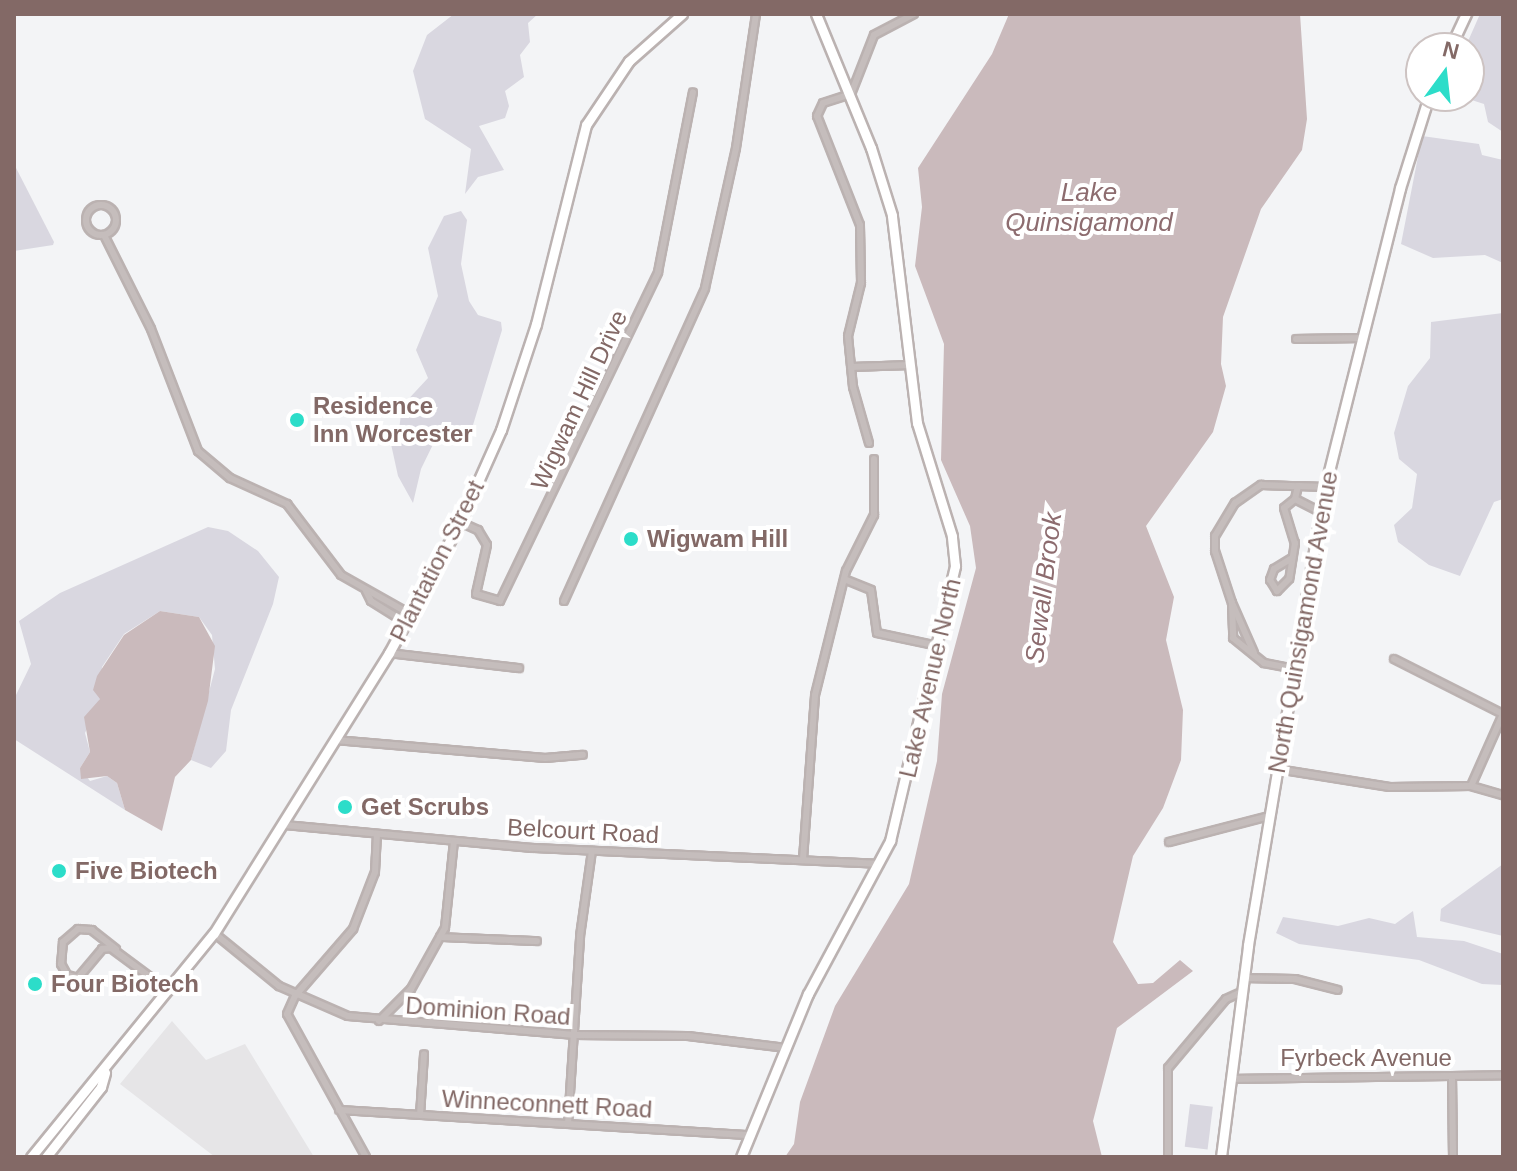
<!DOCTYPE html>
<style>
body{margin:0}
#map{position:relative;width:1517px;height:1171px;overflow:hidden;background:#f3f4f6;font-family:Helvetica,sans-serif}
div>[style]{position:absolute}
.built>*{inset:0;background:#e6e5e7}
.green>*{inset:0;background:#d9d7e0;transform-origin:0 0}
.water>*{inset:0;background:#cababc}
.roads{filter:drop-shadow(2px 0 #bbb2b1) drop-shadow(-2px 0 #bbb2b1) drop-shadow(0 2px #bbb2b1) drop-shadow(0 -2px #bbb2b1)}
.street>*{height:6px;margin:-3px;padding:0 3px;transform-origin:3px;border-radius:3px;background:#c5bdbc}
.street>.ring{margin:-3px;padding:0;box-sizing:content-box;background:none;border:6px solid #c5bdbc;border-radius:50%}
.secondary>*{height:9px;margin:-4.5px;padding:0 4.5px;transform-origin:4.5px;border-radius:4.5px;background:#fff}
.dots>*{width:22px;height:22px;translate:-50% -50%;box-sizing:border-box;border:4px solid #fff;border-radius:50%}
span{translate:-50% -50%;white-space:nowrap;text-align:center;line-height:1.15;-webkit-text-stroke:8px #fff;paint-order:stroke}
.street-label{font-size:24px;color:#836966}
.poi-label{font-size:24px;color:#836966;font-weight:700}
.left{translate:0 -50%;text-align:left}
.water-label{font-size:26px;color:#8d6c6f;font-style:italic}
.frame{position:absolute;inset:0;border:16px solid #836966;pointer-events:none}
.north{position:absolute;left:1405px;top:32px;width:80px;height:80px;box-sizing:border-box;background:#fff;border:2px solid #cdc3c2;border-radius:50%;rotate:15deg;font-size:22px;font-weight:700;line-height:32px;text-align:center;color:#836966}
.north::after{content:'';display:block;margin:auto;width:28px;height:36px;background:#2cddc9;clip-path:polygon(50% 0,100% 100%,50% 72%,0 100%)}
</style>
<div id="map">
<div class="built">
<i style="clip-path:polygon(172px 1021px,206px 1060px,245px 1044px,314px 1157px,215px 1157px,120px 1084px)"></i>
</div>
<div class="green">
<i style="clip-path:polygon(454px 14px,538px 14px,528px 23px,530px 42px,520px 55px,524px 77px,505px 91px,509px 106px,505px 118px,479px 126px,504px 170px,478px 177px,465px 194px,471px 149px,425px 119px,413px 71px,427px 35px)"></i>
<i style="clip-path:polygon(1480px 14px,1503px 14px,1503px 132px,1488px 122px,1484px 104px,1459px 96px,1469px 96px,1469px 48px,1465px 48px)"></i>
<i style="clip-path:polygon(1422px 136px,1479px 144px,1482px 155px,1503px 160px,1503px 263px,1485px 255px,1433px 258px,1401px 244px)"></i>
<i style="clip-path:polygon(14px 164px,54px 242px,53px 245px,14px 251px)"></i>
<i style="clip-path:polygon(461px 211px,467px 220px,461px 264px,469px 301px,478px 315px,501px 322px,502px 330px,473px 425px,466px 430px,448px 424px,441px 428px,421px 469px,413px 503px,398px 476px,391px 444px,399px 430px,402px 406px,428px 378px,416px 350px,438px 296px,428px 248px,444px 216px)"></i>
<i style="clip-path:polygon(1503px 313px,1503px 499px,1494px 502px,1460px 576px,1429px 565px,1398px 542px,1394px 525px,1412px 508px,1417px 474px,1399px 459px,1394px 433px,1408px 386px,1430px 358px,1431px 322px)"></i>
<i style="clip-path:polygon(208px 527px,228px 531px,258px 551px,279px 577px,273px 604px,231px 710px,226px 751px,211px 768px,191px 760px,215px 669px,212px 635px,199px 617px,160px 611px,124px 634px,102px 667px,100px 699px,85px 733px,90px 752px,80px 768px,90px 781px,107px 776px,117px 783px,125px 810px,14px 739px,16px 695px,31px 664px,19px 621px,60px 593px)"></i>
<i style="clip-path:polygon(1503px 864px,1503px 936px,1440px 921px,1441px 909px)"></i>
<i style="clip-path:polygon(1413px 911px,1417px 937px,1464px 941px,1503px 954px,1503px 985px,1482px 984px,1419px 960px,1299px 944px,1276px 933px,1283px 917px,1338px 926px,1369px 918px,1395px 924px)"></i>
<i style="left:1190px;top:1104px;width:23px;height:43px;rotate:7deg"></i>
</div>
<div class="water">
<i style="clip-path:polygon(1009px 14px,1300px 14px,1307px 119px,1302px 150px,1261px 209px,1223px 317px,1221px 364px,1226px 386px,1213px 432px,1146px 526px,1174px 597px,1166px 640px,1183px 710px,1181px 760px,1163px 808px,1133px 856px,1113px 942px,1138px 984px,1153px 983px,1180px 960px,1193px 971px,1117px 1028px,1093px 1121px,1102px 1157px,785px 1157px,794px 1144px,800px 1102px,835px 1006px,909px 884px,937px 761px,942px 694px,976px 568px,970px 526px,941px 460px,944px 344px,915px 266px,922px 207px,918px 168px,992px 54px)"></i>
<i style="clip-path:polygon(160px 611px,199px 617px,215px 646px,208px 701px,191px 760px,175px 777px,162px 831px,125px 810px,117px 783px,107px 776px,81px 779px,80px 768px,90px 752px,84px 717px,100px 699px,93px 690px,97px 676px,124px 635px)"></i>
</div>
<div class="roads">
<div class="street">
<i class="ring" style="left:86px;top:205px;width:24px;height:24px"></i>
<i style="left:104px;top:235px;width:105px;rotate:63.4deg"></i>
<i style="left:151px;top:329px;width:131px;rotate:68.9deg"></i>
<i style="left:198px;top:451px;width:42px;rotate:40.2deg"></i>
<i style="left:230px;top:478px;width:63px;rotate:24.5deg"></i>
<i style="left:287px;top:504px;width:89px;rotate:52.7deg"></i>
<i style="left:341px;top:575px;width:79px;rotate:29.5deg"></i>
<i style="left:1296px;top:339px;width:66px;rotate:-0.9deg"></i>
<i style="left:851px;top:367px;width:60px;rotate:-1.9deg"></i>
<i style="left:869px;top:443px;width:58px;rotate:-105.9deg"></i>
<i style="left:853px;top:387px;width:51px;rotate:-95.6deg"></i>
<i style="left:848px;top:336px;width:55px;rotate:-76.2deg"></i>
<i style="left:861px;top:283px;width:58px;rotate:-91deg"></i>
<i style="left:860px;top:225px;width:117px;rotate:-111.5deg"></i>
<i style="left:817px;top:116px;width:14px;rotate:-65deg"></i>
<i style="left:823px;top:103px;width:29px;rotate:-18deg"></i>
<i style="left:851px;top:94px;width:63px;rotate:-68.7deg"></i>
<i style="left:874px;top:35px;width:45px;rotate:-27.7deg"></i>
<i style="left:1298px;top:486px;width:27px;rotate:2deg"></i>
<i style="left:1295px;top:499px;width:28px;rotate:27deg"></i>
<i style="left:460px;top:522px;width:20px;rotate:24deg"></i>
<i style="left:478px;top:530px;width:17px;rotate:59deg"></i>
<i style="left:487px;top:545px;width:50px;rotate:102.7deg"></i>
<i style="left:476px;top:594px;width:25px;rotate:16deg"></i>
<i style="left:500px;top:601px;width:365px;rotate:-64.3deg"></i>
<i style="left:658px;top:272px;width:183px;rotate:-79deg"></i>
<i style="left:844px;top:579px;width:29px;rotate:22deg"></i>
<i style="left:871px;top:590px;width:43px;rotate:82.1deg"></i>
<i style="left:877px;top:633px;width:62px;rotate:12deg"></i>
<i style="left:366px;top:591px;width:11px;rotate:63deg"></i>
<i style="left:371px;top:601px;width:40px;rotate:32deg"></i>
<i style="left:564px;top:601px;width:343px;rotate:-65.7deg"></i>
<i style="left:705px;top:288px;width:143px;rotate:-77.5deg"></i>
<i style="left:736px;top:148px;width:135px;rotate:-81.5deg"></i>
<i style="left:1232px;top:603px;width:55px;rotate:-108.1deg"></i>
<i style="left:1215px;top:551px;width:15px;rotate:-90deg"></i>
<i style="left:1215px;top:536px;width:39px;rotate:-59deg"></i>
<i style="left:1235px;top:503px;width:32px;rotate:-35deg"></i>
<i style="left:1261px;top:485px;width:37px;rotate:2deg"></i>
<i style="left:1298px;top:486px;width:13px;rotate:103deg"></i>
<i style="left:1295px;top:499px;width:14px;rotate:141deg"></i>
<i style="left:1284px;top:508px;width:37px;rotate:73deg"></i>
<i style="left:1295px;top:543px;width:36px;rotate:99deg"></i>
<i style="left:1289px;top:579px;width:17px;rotate:135deg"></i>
<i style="left:1277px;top:591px;width:13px;rotate:-122deg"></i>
<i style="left:1270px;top:580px;width:12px;rotate:-70deg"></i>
<i style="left:1274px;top:569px;width:21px;rotate:-31deg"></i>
<i style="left:389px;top:653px;width:131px;rotate:6.6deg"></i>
<i style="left:1254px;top:653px;width:55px;rotate:-113.7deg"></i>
<i style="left:1232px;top:603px;width:35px;rotate:88deg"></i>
<i style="left:1233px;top:638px;width:40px;rotate:39deg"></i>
<i style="left:1264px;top:663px;width:31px;rotate:11deg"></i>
<i style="left:1394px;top:659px;width:122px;rotate:26.8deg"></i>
<i style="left:335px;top:740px;width:211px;rotate:4.9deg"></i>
<i style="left:545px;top:758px;width:38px;rotate:-5deg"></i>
<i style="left:1277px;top:769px;width:114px;rotate:9.1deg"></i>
<i style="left:1390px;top:787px;width:81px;rotate:-0.7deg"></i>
<i style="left:1471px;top:786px;width:33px;rotate:16deg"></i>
<i style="left:1471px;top:786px;width:79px;rotate:-66deg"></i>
<i style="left:285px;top:825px;width:248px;rotate:5.3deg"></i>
<i style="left:532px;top:848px;width:348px;rotate:2.6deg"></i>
<i style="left:1169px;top:842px;width:103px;rotate:-14.6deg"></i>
<i style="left:803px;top:859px;width:164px;rotate:-85.8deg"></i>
<i style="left:815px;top:695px;width:128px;rotate:-76deg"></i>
<i style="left:846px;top:571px;width:63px;rotate:-63.4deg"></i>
<i style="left:874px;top:515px;width:56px;rotate:-90deg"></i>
<i style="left:214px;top:933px;width:84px;rotate:39.2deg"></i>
<i style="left:279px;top:986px;width:75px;rotate:23.5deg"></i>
<i style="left:348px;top:1016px;width:228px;rotate:4.8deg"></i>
<i style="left:575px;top:1035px;width:113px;rotate:0.5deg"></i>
<i style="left:688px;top:1036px;width:99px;rotate:7deg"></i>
<i style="left:440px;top:937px;width:97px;rotate:2.4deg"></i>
<i style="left:116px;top:949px;width:31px;rotate:-142deg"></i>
<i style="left:92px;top:930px;width:14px;rotate:-176deg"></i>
<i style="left:78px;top:929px;width:20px;rotate:139deg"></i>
<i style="left:63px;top:942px;width:22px;rotate:95deg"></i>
<i style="left:61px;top:964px;width:13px;rotate:61deg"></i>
<i style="left:67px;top:975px;width:11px;rotate:15deg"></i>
<i style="left:78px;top:978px;width:38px;rotate:-50deg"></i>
<i style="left:102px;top:949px;width:9px;rotate:-6deg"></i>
<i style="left:111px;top:948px;width:72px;rotate:36.6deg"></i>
<i style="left:1243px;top:978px;width:52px;rotate:1.1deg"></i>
<i style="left:1295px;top:979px;width:44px;rotate:14.3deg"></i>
<i style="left:379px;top:1021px;width:45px;rotate:-45deg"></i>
<i style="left:411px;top:989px;width:70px;rotate:-60.9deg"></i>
<i style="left:445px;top:928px;width:87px;rotate:-84.1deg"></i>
<i style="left:1452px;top:1076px;width:81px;rotate:89.3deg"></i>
<i style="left:1231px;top:1079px;width:272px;rotate:-0.8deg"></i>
<i style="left:339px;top:1110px;width:413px;rotate:3.5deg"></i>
<i style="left:420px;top:1115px;width:61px;rotate:-86.2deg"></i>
<i style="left:568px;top:1124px;width:188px;rotate:-86.3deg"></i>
<i style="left:580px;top:936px;width:86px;rotate:-82deg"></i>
<i style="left:366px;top:1157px;width:163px;rotate:-118.9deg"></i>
<i style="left:287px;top:1014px;width:20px;rotate:-66deg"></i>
<i style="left:295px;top:996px;width:89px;rotate:-49.1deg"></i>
<i style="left:353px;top:929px;width:61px;rotate:-68.9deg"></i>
<i style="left:375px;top:872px;width:36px;rotate:-87deg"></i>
<i style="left:1168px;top:1157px;width:89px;rotate:-90deg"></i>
<i style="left:1168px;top:1068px;width:90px;rotate:-50deg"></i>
<i style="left:1226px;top:999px;width:17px;rotate:-24deg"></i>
</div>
<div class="secondary">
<i style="left:1450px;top:48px;width:38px;rotate:-65deg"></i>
<i style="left:31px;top:1157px;width:289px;rotate:-50.8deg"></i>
<i style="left:214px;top:933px;width:330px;rotate:-58deg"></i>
<i style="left:389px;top:653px;width:149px;rotate:-61.5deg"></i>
<i style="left:460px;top:522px;width:101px;rotate:-66deg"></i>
<i style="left:501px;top:430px;width:112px;rotate:-71.7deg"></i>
<i style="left:536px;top:324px;width:205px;rotate:-75.9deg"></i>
<i style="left:586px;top:125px;width:77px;rotate:-56.1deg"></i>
<i style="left:629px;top:61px;width:71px;rotate:-41.6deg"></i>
<i style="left:46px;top:1157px;width:89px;rotate:-51.8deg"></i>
<i style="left:101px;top:1087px;width:15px;rotate:-74deg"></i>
<i style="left:741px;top:1157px;width:176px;rotate:-67.7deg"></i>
<i style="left:808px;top:994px;width:174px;rotate:-61.8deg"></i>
<i style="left:890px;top:841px;width:283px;rotate:-76.7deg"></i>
<i style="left:955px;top:566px;width:30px;rotate:-96deg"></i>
<i style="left:952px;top:536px;width:118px;rotate:-107.2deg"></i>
<i style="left:917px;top:423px;width:209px;rotate:-96.9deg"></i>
<i style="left:892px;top:215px;width:70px;rotate:-107.4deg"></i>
<i style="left:871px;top:148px;width:145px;rotate:-112.3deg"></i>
<i style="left:1221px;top:1157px;width:214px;rotate:-82.7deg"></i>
<i style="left:1248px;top:945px;width:464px;rotate:-80.5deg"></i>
<i style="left:1325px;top:487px;width:308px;rotate:-75.9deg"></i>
<i style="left:1400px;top:188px;width:96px;rotate:-72.5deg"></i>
</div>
</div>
<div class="dots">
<i style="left:297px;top:420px;background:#2cddc9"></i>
<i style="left:631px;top:539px;background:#2cddc9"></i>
<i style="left:345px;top:807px;background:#2cddc9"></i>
<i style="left:59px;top:871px;background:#2cddc9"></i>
<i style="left:35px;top:984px;background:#2cddc9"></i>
</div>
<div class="street-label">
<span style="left:579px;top:400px;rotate:-65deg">Wigwam Hill Drive</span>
<span style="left:437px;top:561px;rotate:-63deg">Plantation Street</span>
<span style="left:1303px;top:622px;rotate:-80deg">North Quinsigamond Avenue</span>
<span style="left:930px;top:678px;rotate:-77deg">Lake Avenue North</span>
<span style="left:583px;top:831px;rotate:3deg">Belcourt Road</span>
<span style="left:488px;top:1011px;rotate:4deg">Dominion Road</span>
<span style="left:1366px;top:1058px">Fyrbeck Avenue</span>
<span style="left:547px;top:1104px;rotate:3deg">Winneconnett Road</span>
</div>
<div class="poi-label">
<span class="left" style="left:313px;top:420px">Residence<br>Inn Worcester</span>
<span class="left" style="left:647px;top:539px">Wigwam Hill</span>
<span class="left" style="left:361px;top:807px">Get Scrubs</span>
<span class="left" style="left:75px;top:871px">Five Biotech</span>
<span class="left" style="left:51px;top:984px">Four Biotech</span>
</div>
<div class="water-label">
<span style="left:1089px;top:208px">Lake<br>Quinsigamond</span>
<span style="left:1044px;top:588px;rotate:-83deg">Sewall Brook</span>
</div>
<div class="frame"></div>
<div class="north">N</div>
</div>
